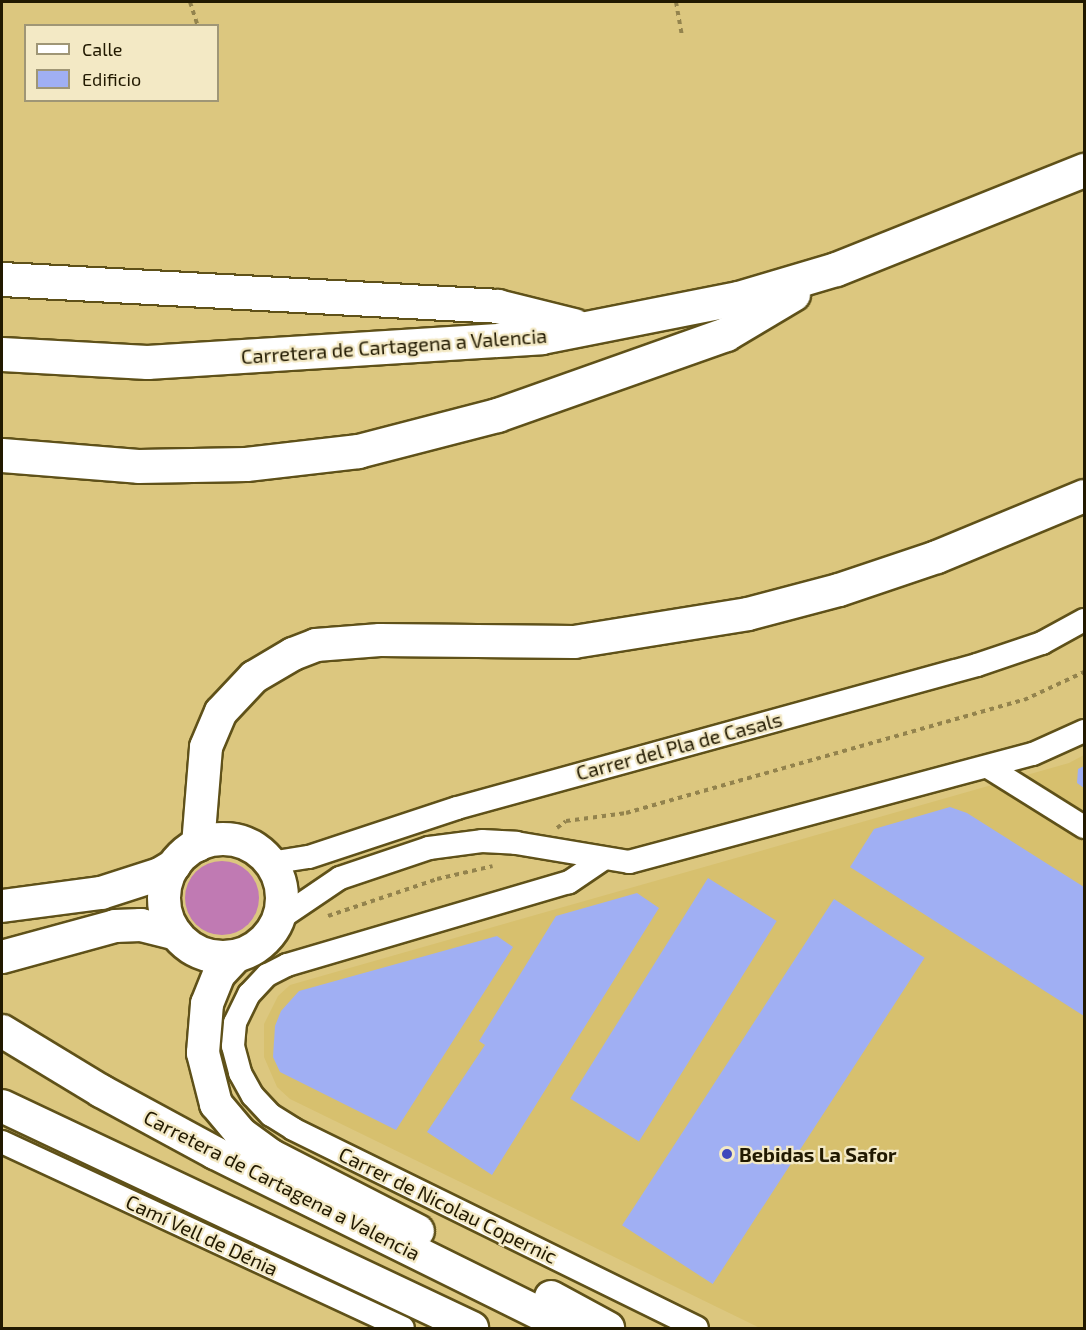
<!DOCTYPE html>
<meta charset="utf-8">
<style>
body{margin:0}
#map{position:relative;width:1086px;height:1330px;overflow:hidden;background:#dcc77f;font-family:"Exo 2",sans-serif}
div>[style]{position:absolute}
.built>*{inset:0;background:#d7c06e}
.green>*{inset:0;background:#c07ab3}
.round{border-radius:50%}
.building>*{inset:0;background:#a0aff3;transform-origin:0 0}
.path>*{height:4px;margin-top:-2px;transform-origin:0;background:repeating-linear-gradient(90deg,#93834d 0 4.5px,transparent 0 9px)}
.roads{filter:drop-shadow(2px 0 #5f5119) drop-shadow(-2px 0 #5f5119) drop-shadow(0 2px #5f5119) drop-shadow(0 -2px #5f5119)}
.minor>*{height:22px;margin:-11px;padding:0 11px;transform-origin:11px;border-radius:11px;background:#fff}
.secondary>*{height:32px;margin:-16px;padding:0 16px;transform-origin:16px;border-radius:16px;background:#fff}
.secondary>.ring{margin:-16px;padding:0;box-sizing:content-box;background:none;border:32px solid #fff;border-radius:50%}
.trunk>*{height:33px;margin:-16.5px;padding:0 16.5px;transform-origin:16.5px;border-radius:16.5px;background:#fff}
.dots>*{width:16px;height:16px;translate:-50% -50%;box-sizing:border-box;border:3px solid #f3e9c5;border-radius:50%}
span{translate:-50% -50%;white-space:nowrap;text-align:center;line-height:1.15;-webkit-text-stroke:4.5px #f3e9c5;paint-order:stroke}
.street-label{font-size:20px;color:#211900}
.poi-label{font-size:20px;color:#211900;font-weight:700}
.left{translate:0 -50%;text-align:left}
.frame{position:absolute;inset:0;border:3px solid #211900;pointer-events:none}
.legend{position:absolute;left:24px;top:24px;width:195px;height:78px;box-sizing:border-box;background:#f3e9c5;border:2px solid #9f9676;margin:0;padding:8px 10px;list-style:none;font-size:18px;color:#211900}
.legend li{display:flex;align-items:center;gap:12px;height:30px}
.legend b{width:30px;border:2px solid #9f9676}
</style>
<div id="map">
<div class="built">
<i style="clip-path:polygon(1084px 755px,1084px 1328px,760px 1328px,290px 1099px,277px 1087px,264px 1057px,264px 1024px,278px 996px,290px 985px,1069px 763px)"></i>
</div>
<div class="green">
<i class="round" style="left:185px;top:861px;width:74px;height:74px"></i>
</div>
<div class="building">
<i style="clip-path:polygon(1084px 766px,1084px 788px,1077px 783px,1078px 769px)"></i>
<i style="clip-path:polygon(950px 807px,967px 813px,1084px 887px,1084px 1016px,850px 867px,874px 829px)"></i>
<i style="left:708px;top:878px;width:81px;height:260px;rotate:32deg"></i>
<i style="clip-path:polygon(637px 893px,659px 908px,492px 1175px,427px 1132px,485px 1045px,479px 1041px,556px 916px)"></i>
<i style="left:834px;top:899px;width:108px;height:389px;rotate:33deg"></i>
<i style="clip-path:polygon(497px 936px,513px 947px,396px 1130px,280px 1072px,273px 1057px,275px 1026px,281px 1011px,299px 991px)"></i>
</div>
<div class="path">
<i style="left:190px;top:2px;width:25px;rotate:72deg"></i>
<i style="left:676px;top:2px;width:34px;rotate:80deg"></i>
<i style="left:557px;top:828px;width:11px;rotate:-38deg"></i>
<i style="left:566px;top:821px;width:61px;rotate:-7.6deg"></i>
<i style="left:626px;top:813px;width:414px;rotate:-15.9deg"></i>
<i style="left:1024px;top:700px;width:66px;rotate:-25deg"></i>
<i style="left:328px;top:916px;width:115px;rotate:-18.7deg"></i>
<i style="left:437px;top:879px;width:57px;rotate:-13.1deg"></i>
</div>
<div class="roads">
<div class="minor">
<i style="left:988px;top:767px;width:113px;rotate:32deg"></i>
<i style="left:602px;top:860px;width:40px;rotate:146deg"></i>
<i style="left:569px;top:882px;width:294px;rotate:163.6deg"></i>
<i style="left:287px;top:965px;width:22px;rotate:153deg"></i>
<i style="left:267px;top:975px;width:26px;rotate:133deg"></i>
<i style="left:249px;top:994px;width:32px;rotate:116deg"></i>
<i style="left:235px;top:1023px;width:23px;rotate:95deg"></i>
<i style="left:233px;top:1046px;width:28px;rotate:75deg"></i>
<i style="left:240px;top:1073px;width:26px;rotate:61deg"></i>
<i style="left:253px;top:1096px;width:26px;rotate:47deg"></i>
<i style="left:271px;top:1115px;width:26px;rotate:32deg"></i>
<i style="left:293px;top:1129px;width:450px;rotate:26.2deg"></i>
<i style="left:270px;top:863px;width:39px;rotate:-9deg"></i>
<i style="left:309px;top:857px;width:156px;rotate:-18.3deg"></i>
<i style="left:457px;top:808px;width:539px;rotate:-15.38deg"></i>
<i style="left:977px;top:665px;width:69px;rotate:-18.7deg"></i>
<i style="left:1042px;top:643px;width:48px;rotate:-28.7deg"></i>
<i style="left:278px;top:920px;width:75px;rotate:-34.1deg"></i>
<i style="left:340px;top:878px;width:94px;rotate:-18.6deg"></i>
<i style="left:429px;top:848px;width:53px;rotate:-7.5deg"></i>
<i style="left:482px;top:841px;width:34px;rotate:3deg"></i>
<i style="left:516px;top:843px;width:115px;rotate:9.5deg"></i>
<i style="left:629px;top:862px;width:418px;rotate:-15deg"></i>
<i style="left:1033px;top:754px;width:56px;rotate:-24.3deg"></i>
<i style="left:2px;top:1142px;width:442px;rotate:24.9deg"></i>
</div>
<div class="secondary">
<i class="ring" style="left:164px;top:839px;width:86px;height:86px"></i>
<i style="left:198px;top:845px;width:98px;rotate:-85.3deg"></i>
<i style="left:206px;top:747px;width:38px;rotate:-67deg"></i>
<i style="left:221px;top:712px;width:48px;rotate:-46.7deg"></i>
<i style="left:254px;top:677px;width:45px;rotate:-30.5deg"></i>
<i style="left:293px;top:654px;width:25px;rotate:-21deg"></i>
<i style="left:316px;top:645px;width:64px;rotate:-4.5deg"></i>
<i style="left:380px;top:640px;width:194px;rotate:0.6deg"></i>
<i style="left:574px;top:642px;width:176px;rotate:-9.1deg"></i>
<i style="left:748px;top:614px;width:94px;rotate:-14.8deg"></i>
<i style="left:839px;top:590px;width:103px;rotate:-18.6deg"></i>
<i style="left:937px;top:557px;width:159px;rotate:-22.5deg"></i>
<i style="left:2px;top:906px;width:100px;rotate:-7.5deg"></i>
<i style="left:101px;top:893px;width:62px;rotate:-17.9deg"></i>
<i style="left:160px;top:874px;width:17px;rotate:-31deg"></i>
<i style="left:236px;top:956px;width:25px;rotate:133deg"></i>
<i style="left:219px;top:974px;width:32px;rotate:112deg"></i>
<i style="left:207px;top:1004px;width:49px;rotate:94.7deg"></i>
<i style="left:203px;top:1053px;width:53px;rotate:75.7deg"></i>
<i style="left:216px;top:1104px;width:38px;rotate:50deg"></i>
<i style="left:240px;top:1133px;width:39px;rotate:36deg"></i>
<i style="left:272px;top:1156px;width:164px;rotate:27.2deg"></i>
<i style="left:2px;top:957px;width:117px;rotate:-15.3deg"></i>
<i style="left:115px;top:926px;width:26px;rotate:-2deg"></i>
<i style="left:141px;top:925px;width:36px;rotate:14deg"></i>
<i style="left:2px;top:1031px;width:116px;rotate:31.2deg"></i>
<i style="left:101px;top:1091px;width:130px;rotate:28.5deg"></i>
<i style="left:215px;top:1153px;width:395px;rotate:26.3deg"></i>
<i style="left:2px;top:1106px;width:520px;rotate:25.28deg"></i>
<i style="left:551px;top:1297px;width:65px;rotate:28.5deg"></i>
</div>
<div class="trunk">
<i style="left:2px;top:279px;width:496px;rotate:3.1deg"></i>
<i style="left:497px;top:306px;width:79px;rotate:13.9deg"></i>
<i style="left:2px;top:354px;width:145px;rotate:3.2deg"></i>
<i style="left:147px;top:362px;width:395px;rotate:-3.6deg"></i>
<i style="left:541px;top:337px;width:201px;rotate:-11.2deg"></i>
<i style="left:738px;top:298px;width:102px;rotate:-16.5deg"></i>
<i style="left:836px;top:269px;width:267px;rotate:-21.8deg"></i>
<i style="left:2px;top:455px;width:136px;rotate:4.6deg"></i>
<i style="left:138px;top:466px;width:108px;rotate:-1.1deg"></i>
<i style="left:246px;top:464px;width:113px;rotate:-6.6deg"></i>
<i style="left:358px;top:451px;width:144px;rotate:-14.5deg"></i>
<i style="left:497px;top:415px;width:243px;rotate:-19.5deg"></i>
<i style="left:726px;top:334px;width:78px;rotate:-30.8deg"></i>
</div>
</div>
<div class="dots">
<i style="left:727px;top:1154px;background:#3f48bc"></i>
</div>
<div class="street-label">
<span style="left:394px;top:346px;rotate:-4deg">Carretera de Cartagena a Valencia</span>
<span style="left:679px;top:746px;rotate:-15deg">Carrer del Pla de Casals</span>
<span style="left:282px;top:1185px;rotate:27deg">Carretera de Cartagena a Valencia</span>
<span style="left:448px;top:1205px;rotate:26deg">Carrer de Nicolau Copernic</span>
<span style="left:202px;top:1235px;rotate:25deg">Camí Vell de Dénia</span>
</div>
<div class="poi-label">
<span class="left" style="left:739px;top:1154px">Bebidas La Safor</span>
</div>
<div class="frame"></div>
<ul class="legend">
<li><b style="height:8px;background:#fff"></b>Calle</li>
<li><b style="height:16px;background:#a0aff3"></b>Edificio</li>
</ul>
</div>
